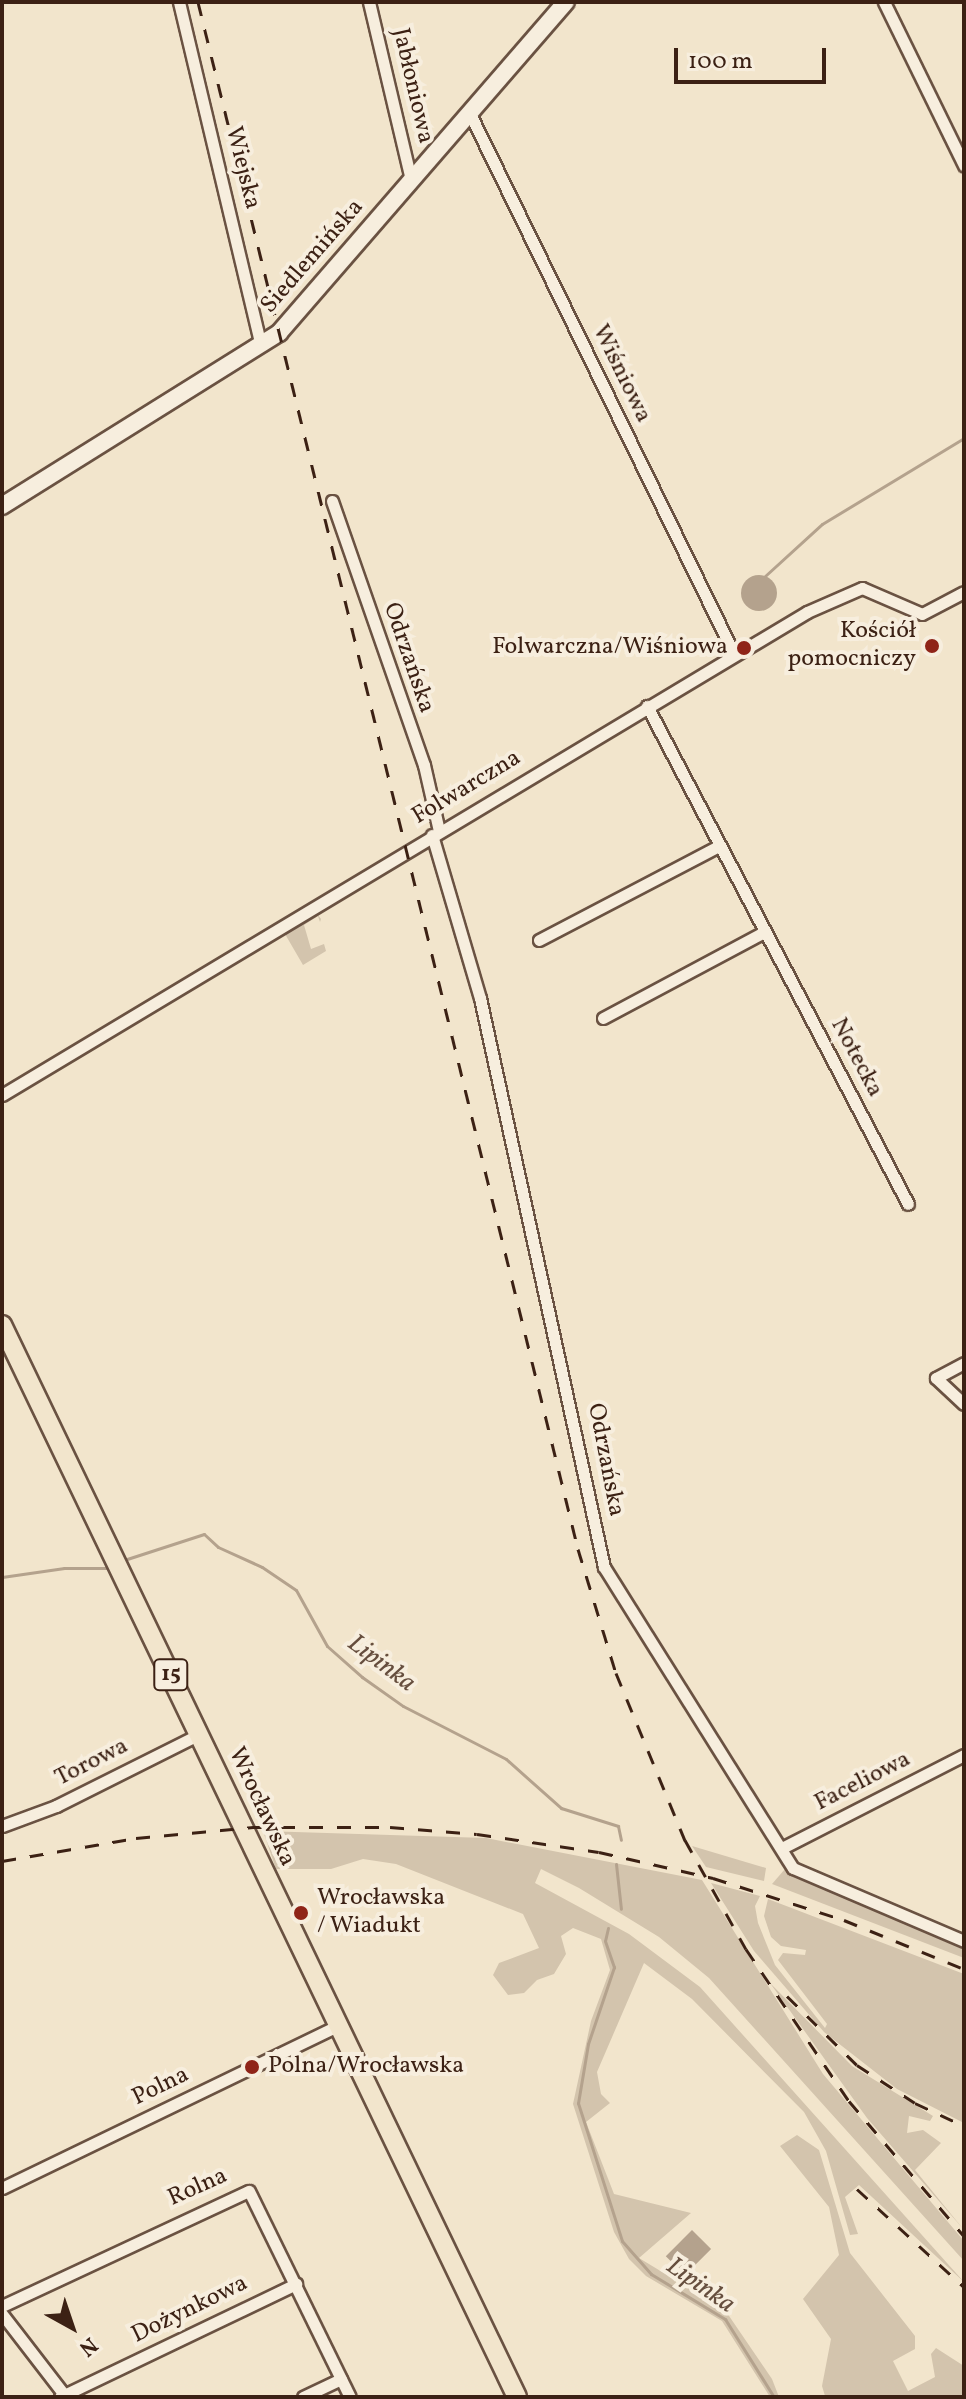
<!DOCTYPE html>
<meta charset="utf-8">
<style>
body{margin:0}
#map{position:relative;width:966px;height:2399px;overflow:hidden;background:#f2e5cc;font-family:Vollkorn,serif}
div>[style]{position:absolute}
.green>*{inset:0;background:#d3c4ad}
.water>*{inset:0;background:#b4a28d;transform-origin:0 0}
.round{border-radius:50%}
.stream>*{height:3px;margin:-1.5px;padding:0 1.5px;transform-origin:1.5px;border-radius:1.5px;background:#b4a28d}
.roads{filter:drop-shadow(2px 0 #6a5242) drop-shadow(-2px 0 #6a5242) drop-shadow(0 2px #6a5242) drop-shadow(0 -2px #6a5242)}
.street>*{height:11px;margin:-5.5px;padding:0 5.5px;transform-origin:5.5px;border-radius:5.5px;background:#f7eede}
.secondary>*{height:16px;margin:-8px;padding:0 8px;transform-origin:8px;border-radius:8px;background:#f7eede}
.primary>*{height:18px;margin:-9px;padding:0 9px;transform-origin:9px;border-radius:9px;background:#f2e5cc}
.rail>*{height:3px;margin-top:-1.5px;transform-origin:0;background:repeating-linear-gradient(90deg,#3c2114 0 14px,transparent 0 28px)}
.dots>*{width:22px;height:22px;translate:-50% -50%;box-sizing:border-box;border:4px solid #f7eede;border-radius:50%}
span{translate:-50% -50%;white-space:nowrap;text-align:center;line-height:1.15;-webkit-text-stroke:8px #f7eede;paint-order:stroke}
.shield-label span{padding:2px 6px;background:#f7eede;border:2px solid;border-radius:6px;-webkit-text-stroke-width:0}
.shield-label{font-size:22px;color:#3c2114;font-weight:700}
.street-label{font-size:24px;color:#3c2114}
.poi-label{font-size:24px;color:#3c2114}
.right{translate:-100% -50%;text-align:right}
.left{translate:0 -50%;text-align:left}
.water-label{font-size:26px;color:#664e3e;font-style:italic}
.frame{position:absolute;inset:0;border:4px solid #3c2114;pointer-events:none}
.north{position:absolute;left:32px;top:2287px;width:80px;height:80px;-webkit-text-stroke:6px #f7eede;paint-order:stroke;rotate:140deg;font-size:22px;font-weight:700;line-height:32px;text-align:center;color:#3c2114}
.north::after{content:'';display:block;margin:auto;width:28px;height:36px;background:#3c2114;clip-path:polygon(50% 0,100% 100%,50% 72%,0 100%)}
.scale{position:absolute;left:674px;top:48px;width:152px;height:36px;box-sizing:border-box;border:4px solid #3c2114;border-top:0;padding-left:10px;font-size:24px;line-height:28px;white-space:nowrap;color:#3c2114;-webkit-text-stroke:6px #f7eede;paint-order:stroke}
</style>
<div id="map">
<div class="green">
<i style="clip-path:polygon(318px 915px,321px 919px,320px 922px,318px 916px,304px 925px,311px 949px,324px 944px,326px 951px,303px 965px,285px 934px)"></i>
<i style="clip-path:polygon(263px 1831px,486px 1838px,702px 1880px,823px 2074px,964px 2241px,964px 2261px,709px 1978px,659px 1937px,579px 1888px,541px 1869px,535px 1883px,629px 1934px,700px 1987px,964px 2282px,859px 2185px,845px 2197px,858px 2234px,850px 2235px,826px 2151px,804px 2112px,692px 1999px,644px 1963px,597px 2072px,601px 2094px,610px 2103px,586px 2122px,614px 2194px,691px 2213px,639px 2258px,725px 2310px,772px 2379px,779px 2397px,770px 2397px,722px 2321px,646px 2276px,629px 2259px,614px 2232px,573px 2104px,591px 2021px,610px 1970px,601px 1939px,573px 1928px,561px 1936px,566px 1954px,554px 1974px,537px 1980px,524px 1993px,508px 1995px,493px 1975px,499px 1963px,539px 1948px,523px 1914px,396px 1864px,363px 1859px,331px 1869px,276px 1869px)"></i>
<i style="clip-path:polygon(692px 1846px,766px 1868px,764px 1881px,706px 1867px)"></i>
<i style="clip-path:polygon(785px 1869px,964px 1944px,964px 1958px,772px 1884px)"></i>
<i style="clip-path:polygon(711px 1883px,760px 1896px,755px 1906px,758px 1923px,775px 1965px,825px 2028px,827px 2024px,778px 1960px,783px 1953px,805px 1955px,806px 1950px,781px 1946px,771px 1937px,764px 1916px,768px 1899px,964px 1974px,964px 2123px,897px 2089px,824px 2032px,754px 1951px)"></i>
<i style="clip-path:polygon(770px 1983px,852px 2066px,933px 2116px,930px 2121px,909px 2116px,907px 2133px,923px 2130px,941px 2143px,915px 2170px,964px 2230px,867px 2118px)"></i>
<i style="clip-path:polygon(797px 2135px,819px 2150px,850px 2253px,915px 2336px,915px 2349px,893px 2361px,908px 2391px,935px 2377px,931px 2354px,936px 2348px,964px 2366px,964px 2397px,825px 2396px,822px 2386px,831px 2339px,803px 2299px,839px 2255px,829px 2207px,780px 2146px)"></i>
</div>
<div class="water">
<i class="round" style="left:741px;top:575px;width:36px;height:36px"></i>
<i style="left:692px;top:2230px;width:27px;height:37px;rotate:45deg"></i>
</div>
<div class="stream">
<i style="left:765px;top:576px;width:77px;rotate:-42.4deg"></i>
<i style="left:822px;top:524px;width:166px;rotate:-31.2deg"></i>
<i style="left:127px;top:1559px;width:81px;rotate:-18deg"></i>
<i style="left:204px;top:1534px;width:19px;rotate:43deg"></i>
<i style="left:218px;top:1547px;width:48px;rotate:24.4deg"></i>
<i style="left:262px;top:1567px;width:41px;rotate:34.1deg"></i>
<i style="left:296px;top:1590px;width:64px;rotate:61deg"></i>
<i style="left:327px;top:1646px;width:47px;rotate:41.5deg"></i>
<i style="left:362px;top:1677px;width:50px;rotate:35.3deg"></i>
<i style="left:403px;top:1706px;width:116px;rotate:27.2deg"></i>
<i style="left:506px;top:1759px;width:74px;rotate:41.7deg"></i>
<i style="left:561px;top:1808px;width:60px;rotate:17.5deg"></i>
<i style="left:618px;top:1826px;width:14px;rotate:78deg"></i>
<i style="left:2px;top:1577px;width:63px;rotate:-8.3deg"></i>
<i style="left:64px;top:1568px;width:43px"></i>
<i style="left:616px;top:1864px;width:45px;rotate:83.7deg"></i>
<i style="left:608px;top:1928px;width:13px;rotate:103deg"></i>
<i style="left:605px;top:1941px;width:28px;rotate:71deg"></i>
<i style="left:614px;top:1967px;width:81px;rotate:108.7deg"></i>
<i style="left:588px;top:2044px;width:60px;rotate:99.6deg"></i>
<i style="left:578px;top:2103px;width:145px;rotate:72.3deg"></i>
<i style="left:622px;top:2241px;width:44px;rotate:48.7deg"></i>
<i style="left:651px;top:2274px;width:87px;rotate:31.3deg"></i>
<i style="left:725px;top:2319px;width:92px;rotate:57.9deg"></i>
</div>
<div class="roads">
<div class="street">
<i style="left:179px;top:2px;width:353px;rotate:76.6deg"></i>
<i style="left:369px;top:2px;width:183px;rotate:76.7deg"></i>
<i style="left:884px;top:2px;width:182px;rotate:63.9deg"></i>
<i style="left:469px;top:112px;width:603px;rotate:63.94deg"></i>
<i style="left:332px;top:501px;width:280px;rotate:70.8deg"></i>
<i style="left:424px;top:765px;width:68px;rotate:77.2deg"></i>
<i style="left:647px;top:706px;width:562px;rotate:62.34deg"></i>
<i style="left:432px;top:835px;width:170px;rotate:73.6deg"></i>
<i style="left:480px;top:998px;width:582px;rotate:77.71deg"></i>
<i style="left:604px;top:1567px;width:355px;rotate:57.9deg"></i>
<i style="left:793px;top:1868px;width:186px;rotate:23.1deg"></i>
<i style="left:539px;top:940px;width:203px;rotate:-27.6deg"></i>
<i style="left:603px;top:1018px;width:183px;rotate:-28.1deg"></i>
<i style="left:2px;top:1095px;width:939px;rotate:-30.96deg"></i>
<i style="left:807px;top:612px;width:60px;rotate:-23.6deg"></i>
<i style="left:862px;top:588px;width:65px;rotate:23.4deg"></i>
<i style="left:922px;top:614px;width:47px;rotate:-27.6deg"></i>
<i style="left:964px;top:1363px;width:32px;rotate:152deg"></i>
<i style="left:936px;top:1378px;width:38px;rotate:43deg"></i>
<i style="left:2px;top:1826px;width:58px;rotate:-20.3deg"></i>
<i style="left:56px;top:1806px;width:161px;rotate:-26.6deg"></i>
<i style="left:782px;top:1848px;width:204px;rotate:-27.1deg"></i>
<i style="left:2px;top:2188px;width:374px;rotate:-25.8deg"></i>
<i style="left:2px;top:2306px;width:272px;rotate:-25deg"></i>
<i style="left:249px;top:2191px;width:229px;rotate:63.9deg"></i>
<i style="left:2px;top:2314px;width:105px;rotate:52.4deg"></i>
<i style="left:60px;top:2397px;width:262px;rotate:-25.6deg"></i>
<i style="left:303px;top:2397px;width:42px;rotate:-25.3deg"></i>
</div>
<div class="secondary">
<i style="left:2px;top:506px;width:327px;rotate:-32deg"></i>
<i style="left:279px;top:333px;width:438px;rotate:-49.1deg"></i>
</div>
<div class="primary">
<i style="left:2px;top:1325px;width:1189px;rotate:64.34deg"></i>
</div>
</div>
<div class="rail">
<i style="left:198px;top:2px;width:1593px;rotate:76.2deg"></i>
<i style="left:578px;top:1549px;width:130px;rotate:73deg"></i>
<i style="left:616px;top:1673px;width:181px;rotate:67.6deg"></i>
<i style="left:685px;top:1840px;width:125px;rotate:60.8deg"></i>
<i style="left:746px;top:1949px;width:184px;rotate:55.9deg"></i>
<i style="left:849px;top:2101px;width:177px;rotate:49.6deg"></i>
<i style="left:2px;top:1861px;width:136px;rotate:-9.7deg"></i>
<i style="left:136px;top:1838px;width:118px;rotate:-5.4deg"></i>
<i style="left:253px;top:1827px;width:137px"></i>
<i style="left:390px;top:1827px;width:87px;rotate:4.6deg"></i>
<i style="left:477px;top:1834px;width:123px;rotate:8.4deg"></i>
<i style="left:599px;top:1852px;width:117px;rotate:12.8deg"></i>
<i style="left:713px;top:1878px;width:138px;rotate:17.8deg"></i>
<i style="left:844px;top:1920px;width:130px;rotate:22.2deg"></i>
<i style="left:787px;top:1996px;width:98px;rotate:44.6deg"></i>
<i style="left:857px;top:2065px;width:69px;rotate:33.2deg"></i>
<i style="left:915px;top:2103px;width:54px;rotate:25.1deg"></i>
<i style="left:857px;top:2189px;width:145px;rotate:42.5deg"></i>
</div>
<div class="dots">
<i style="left:932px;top:646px;background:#8f2418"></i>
<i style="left:744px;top:648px;background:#8f2418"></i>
<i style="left:301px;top:1913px;background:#8f2418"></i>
<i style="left:252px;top:2067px;background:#8f2418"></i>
</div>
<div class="shield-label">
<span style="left:171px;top:1675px">15</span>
</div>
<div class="street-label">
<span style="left:412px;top:86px;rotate:77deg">Jabłoniowa</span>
<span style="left:242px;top:168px;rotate:76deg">Wiejska</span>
<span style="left:313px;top:257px;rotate:-49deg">Siedlemińska</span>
<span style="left:621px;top:374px;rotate:64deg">Wiśniowa</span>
<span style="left:408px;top:658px;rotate:71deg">Odrzańska</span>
<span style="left:467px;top:788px;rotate:-31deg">Folwarczna</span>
<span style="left:856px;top:1058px;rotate:62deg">Notecka</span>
<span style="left:605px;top:1460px;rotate:79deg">Odrzańska</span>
<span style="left:92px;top:1763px;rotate:-27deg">Torowa</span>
<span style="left:863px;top:1782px;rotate:-27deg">Faceliowa</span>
<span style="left:261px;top:1807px;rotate:65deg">Wrocławska</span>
<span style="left:161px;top:2087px;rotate:-26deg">Polna</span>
<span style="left:198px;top:2188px;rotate:-24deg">Rolna</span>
<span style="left:190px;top:2310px;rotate:-26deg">Dożynkowa</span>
</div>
<div class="poi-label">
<span class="right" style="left:916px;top:646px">Kościół<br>pomocniczy</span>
<span class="right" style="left:728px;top:648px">Folwarczna/Wiśniowa</span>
<span class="left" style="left:317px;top:1913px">Wrocławska<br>/ Wiadukt</span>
<span class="left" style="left:268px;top:2067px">Polna/Wrocławska</span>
</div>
<div class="water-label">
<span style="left:381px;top:1664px;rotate:37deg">Lipinka</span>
<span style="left:700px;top:2286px;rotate:35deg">Lipinka</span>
</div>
<div class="frame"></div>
<div class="north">N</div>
<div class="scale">100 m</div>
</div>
